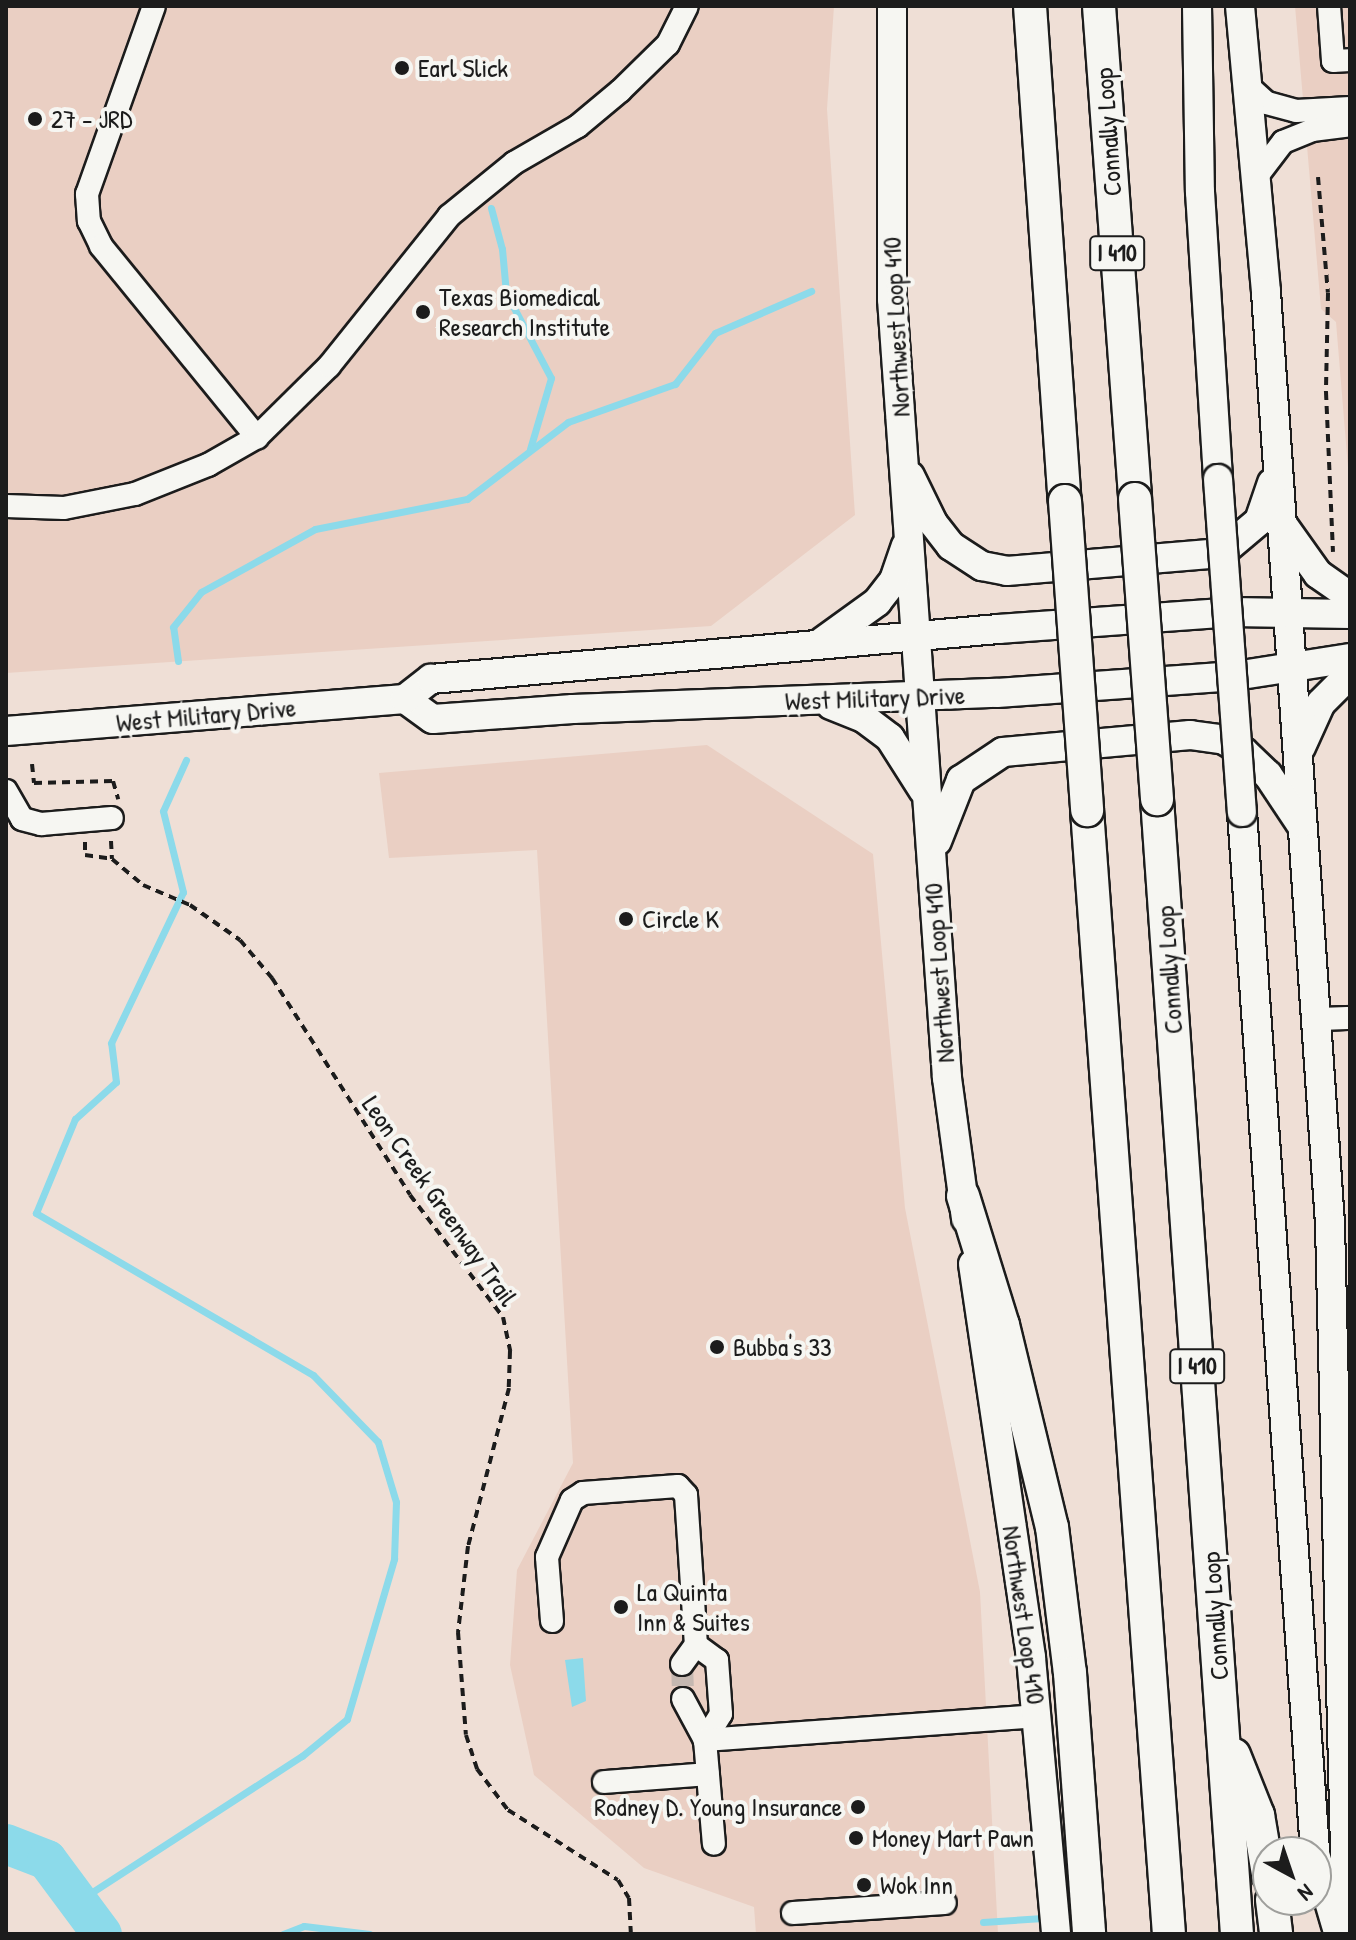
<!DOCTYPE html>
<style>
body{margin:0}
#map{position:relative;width:1356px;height:1940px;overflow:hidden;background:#efdfd6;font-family:"Patrick Hand",sans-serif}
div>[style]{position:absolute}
.built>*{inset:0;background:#eacfc3}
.water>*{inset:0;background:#8cdaea}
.stream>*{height:7px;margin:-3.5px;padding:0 3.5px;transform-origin:3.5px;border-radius:3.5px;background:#8cdaea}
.river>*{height:40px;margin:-20px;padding:0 20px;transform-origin:20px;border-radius:20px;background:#8cdaea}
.minor-tunnel>*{height:22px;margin-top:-11px;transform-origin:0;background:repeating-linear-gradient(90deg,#c5b8b1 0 22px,transparent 0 33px)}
.path>*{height:4px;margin-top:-2px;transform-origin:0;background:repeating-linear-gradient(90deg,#1c1c1c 0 8px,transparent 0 14px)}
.roads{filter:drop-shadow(2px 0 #1c1c1c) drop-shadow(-2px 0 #1c1c1c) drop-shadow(0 2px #1c1c1c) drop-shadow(0 -2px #1c1c1c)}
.minor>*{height:22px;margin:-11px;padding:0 11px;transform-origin:11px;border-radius:11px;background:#f6f6f2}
.major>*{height:28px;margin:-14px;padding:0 14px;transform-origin:14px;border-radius:14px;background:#f6f6f2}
.highway>*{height:32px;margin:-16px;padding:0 16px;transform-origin:16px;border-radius:16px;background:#f6f6f2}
.bridges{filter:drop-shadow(2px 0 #1c1c1c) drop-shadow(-2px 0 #1c1c1c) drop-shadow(0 2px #1c1c1c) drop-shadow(0 -2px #1c1c1c)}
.major-bridge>*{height:28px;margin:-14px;padding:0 14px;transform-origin:14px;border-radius:14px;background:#f6f6f2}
.highway-bridge>*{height:32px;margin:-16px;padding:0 16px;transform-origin:16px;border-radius:16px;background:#f6f6f2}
.dots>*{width:22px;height:22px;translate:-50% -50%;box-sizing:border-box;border:4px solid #f6f6f2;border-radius:50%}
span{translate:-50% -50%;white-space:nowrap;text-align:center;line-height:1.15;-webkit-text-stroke:8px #f6f6f2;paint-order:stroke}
.shield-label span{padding:2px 6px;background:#f6f6f2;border:2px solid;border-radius:6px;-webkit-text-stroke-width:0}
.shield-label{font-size:24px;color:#1c1c1c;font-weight:700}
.poi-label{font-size:26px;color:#1c1c1c}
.left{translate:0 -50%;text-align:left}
.right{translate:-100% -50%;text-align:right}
.street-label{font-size:26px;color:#1c1c1c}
.frame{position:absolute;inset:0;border:8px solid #1c1c1c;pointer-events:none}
.north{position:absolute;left:1252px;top:1836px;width:80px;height:80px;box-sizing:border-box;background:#f6f6f2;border:2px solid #9f9f9c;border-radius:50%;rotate:140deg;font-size:22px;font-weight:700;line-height:32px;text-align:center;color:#1c1c1c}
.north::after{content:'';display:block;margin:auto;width:28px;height:36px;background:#1c1c1c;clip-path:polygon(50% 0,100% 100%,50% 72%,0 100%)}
</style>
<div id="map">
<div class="built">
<i style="clip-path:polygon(6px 6px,834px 6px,827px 109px,855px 515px,711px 626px,6px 673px)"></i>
<i style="clip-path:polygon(1295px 6px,1350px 6px,1350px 492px,1336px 322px,1321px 309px)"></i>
<i style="clip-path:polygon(707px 745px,873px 854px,905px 1208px,980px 1592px,998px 1934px,756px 1934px,754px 1907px,644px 1868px,534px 1775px,510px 1665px,517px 1570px,573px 1463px,537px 850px,389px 858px,379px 773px)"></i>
</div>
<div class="water">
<i style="clip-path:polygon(583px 1658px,586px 1701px,572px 1707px,565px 1660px)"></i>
</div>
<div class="stream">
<i style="left:491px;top:208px;width:42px;rotate:75deg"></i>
<i style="left:502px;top:249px;width:44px;rotate:84.8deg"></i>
<i style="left:506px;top:293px;width:96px;rotate:62.1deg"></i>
<i style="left:551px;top:378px;width:74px;rotate:106.5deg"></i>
<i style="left:178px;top:661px;width:34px;rotate:-98deg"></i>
<i style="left:173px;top:627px;width:45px;rotate:-51.3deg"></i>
<i style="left:201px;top:592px;width:130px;rotate:-28.9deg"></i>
<i style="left:315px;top:529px;width:155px;rotate:-11.2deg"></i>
<i style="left:467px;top:499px;width:127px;rotate:-37.3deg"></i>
<i style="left:568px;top:422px;width:114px;rotate:-19.6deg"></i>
<i style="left:675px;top:384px;width:65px;rotate:-51.9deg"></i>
<i style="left:715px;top:333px;width:105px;rotate:-23.6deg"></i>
<i style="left:80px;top:1900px;width:265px;rotate:-33deg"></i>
<i style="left:302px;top:1756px;width:58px;rotate:-39.4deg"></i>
<i style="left:347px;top:1719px;width:167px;rotate:-73.6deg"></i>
<i style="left:394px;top:1559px;width:57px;rotate:-88deg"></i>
<i style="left:396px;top:1502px;width:63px;rotate:-106.7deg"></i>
<i style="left:378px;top:1442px;width:93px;rotate:-134.1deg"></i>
<i style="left:313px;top:1375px;width:321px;rotate:-149.7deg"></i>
<i style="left:36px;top:1213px;width:102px;rotate:-67.5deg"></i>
<i style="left:75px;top:1119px;width:55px;rotate:-42.1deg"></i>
<i style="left:116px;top:1082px;width:39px;rotate:-97deg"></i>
<i style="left:111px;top:1043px;width:167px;rotate:-64.5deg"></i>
<i style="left:183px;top:892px;width:83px;rotate:-103.9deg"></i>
<i style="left:163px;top:811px;width:56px;rotate:-65.7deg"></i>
<i style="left:983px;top:1922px;width:60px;rotate:-3.8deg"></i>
<i style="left:283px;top:1934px;width:22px;rotate:-21deg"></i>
<i style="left:304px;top:1926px;width:66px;rotate:6.9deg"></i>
</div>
<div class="river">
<i style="left:6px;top:1844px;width:44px;rotate:21.3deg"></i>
<i style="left:47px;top:1860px;width:92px;rotate:53.4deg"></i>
</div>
<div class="minor-tunnel">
<i style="left:682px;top:1664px;width:35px;rotate:88deg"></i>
</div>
<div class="path">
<i style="left:1318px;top:177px;width:116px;rotate:85.1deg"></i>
<i style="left:1328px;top:293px;width:99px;rotate:91.2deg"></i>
<i style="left:1326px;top:392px;width:160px;rotate:87.5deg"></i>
<i style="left:32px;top:764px;width:19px;rotate:84deg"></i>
<i style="left:34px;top:783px;width:79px;rotate:-1.5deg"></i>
<i style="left:113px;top:781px;width:19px;rotate:74deg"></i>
<i style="left:111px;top:841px;width:18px;rotate:87deg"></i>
<i style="left:85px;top:842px;width:13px;rotate:90deg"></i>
<i style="left:85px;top:855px;width:27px;rotate:8deg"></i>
<i style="left:112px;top:859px;width:40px;rotate:40deg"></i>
<i style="left:143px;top:885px;width:51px;rotate:23.1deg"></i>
<i style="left:190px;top:905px;width:61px;rotate:35deg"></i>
<i style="left:240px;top:940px;width:50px;rotate:49.9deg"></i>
<i style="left:272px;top:978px;width:257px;rotate:57.5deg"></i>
<i style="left:410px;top:1195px;width:153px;rotate:52.7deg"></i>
<i style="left:503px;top:1317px;width:35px;rotate:78deg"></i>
<i style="left:510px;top:1351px;width:37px;rotate:92deg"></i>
<i style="left:509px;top:1388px;width:163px;rotate:104.5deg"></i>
<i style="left:468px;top:1546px;width:87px;rotate:96.6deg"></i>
<i style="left:458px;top:1632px;width:103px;rotate:85.6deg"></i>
<i style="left:466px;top:1735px;width:36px;rotate:72deg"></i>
<i style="left:477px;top:1769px;width:51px;rotate:52.9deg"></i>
<i style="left:508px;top:1810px;width:130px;rotate:32.5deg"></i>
<i style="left:618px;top:1880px;width:21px;rotate:59deg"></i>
<i style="left:629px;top:1898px;width:36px;rotate:87deg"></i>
</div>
<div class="roads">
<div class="minor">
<i style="left:154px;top:6px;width:200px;rotate:109.6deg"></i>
<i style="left:87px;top:194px;width:27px;rotate:86deg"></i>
<i style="left:89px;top:221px;width:28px;rotate:64deg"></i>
<i style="left:101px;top:246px;width:247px;rotate:50.8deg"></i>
<i style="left:1329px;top:6px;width:55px;rotate:85.8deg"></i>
<i style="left:1333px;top:61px;width:17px;rotate:-3deg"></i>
<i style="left:1249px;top:87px;width:24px;rotate:42deg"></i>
<i style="left:1267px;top:103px;width:30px;rotate:15deg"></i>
<i style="left:1296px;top:111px;width:54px;rotate:-3.2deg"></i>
<i style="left:1257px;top:176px;width:43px;rotate:-52.6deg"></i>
<i style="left:1283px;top:142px;width:31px;rotate:-22deg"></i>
<i style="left:1312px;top:130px;width:38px;rotate:-7deg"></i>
<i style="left:6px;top:506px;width:58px;rotate:2deg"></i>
<i style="left:64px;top:508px;width:72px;rotate:-11.2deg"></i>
<i style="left:135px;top:494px;width:79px;rotate:-21.7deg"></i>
<i style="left:208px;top:465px;width:56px;rotate:-29.7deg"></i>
<i style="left:257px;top:437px;width:101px;rotate:-44.6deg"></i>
<i style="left:329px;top:366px;width:192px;rotate:-51.3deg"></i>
<i style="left:449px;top:216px;width:84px;rotate:-39.2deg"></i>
<i style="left:514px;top:163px;width:74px;rotate:-30deg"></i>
<i style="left:578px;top:126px;width:55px;rotate:-39.8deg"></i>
<i style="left:620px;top:91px;width:67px;rotate:-44.4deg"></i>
<i style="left:668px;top:44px;width:42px;rotate:-63.4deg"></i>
<i style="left:6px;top:791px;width:32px;rotate:60deg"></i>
<i style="left:22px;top:819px;width:20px;rotate:15deg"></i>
<i style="left:41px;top:824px;width:71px;rotate:-4.8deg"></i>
<i style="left:1317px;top:1019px;width:33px;rotate:-2deg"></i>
<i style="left:552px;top:1621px;width:64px;rotate:-94.5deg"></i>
<i style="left:547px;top:1557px;width:62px;rotate:-66.3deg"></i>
<i style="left:572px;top:1500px;width:13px;rotate:-32deg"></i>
<i style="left:583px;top:1493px;width:95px;rotate:-4.2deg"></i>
<i style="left:678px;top:1486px;width:12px;rotate:48deg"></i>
<i style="left:686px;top:1495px;width:150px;rotate:86.2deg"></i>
<i style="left:696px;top:1645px;width:26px;rotate:36deg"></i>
<i style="left:717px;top:1660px;width:54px;rotate:85.8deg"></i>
<i style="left:721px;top:1714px;width:31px;rotate:122deg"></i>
<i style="left:705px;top:1740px;width:104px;rotate:85.1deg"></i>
<i style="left:682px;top:1664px;width:24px;rotate:-54deg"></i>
<i style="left:683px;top:1699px;width:47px;rotate:61.8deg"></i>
<i style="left:705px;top:1740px;width:334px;rotate:-4.1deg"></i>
<i style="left:604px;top:1782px;width:104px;rotate:-4.4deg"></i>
<i style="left:793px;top:1913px;width:152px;rotate:-3.8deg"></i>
</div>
<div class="major">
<i style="left:892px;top:6px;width:293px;rotate:90deg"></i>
<i style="left:892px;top:299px;width:781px;rotate:85.96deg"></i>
<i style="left:947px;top:1078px;width:142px;rotate:82.3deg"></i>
<i style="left:1197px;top:6px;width:186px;rotate:89.1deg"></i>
<i style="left:1200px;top:192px;width:288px;rotate:86.4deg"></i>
<i style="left:1240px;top:6px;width:287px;rotate:84.8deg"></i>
<i style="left:1266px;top:292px;width:934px;rotate:86.07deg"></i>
<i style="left:1330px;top:1224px;width:710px;rotate:88.63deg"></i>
<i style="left:910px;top:476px;width:52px;rotate:63.9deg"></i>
<i style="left:933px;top:523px;width:29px;rotate:52deg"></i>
<i style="left:951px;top:546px;width:37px;rotate:33deg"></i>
<i style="left:982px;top:566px;width:25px;rotate:11deg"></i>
<i style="left:1007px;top:571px;width:215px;rotate:-4.8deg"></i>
<i style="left:1221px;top:553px;width:50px;rotate:-40.1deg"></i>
<i style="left:1259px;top:521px;width:40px;rotate:-71.1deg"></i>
<i style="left:1283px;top:525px;width:60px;rotate:54.5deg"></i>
<i style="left:1318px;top:574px;width:39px;rotate:35deg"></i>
<i style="left:823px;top:641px;width:67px;rotate:-35.8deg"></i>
<i style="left:877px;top:602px;width:28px;rotate:-52deg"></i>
<i style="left:894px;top:580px;width:36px;rotate:-71deg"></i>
<i style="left:405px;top:699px;width:34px;rotate:36deg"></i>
<i style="left:433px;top:719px;width:140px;rotate:-4.1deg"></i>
<i style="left:573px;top:709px;width:424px;rotate:-2.2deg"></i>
<i style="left:997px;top:693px;width:239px;rotate:-4.1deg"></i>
<i style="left:1235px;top:676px;width:116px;rotate:-8.9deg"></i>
<i style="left:831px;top:705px;width:37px;rotate:22deg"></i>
<i style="left:865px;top:719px;width:31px;rotate:37deg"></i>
<i style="left:890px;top:738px;width:62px;rotate:57.6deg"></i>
<i style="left:6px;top:731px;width:400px;rotate:-4.6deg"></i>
<i style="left:405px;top:699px;width:33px;rotate:-38deg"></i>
<i style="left:431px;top:679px;width:569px;rotate:-5.04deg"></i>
<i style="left:998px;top:629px;width:236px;rotate:-4.1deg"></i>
<i style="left:1233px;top:612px;width:117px;rotate:1deg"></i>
<i style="left:1301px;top:747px;width:48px;rotate:-65.6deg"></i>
<i style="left:1321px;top:703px;width:41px;rotate:-45deg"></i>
<i style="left:1242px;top:812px;width:1043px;rotate:85.98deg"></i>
<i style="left:937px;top:841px;width:66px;rotate:-68.5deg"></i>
<i style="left:961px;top:780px;width:50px;rotate:-33.7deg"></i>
<i style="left:1003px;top:752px;width:188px;rotate:-5.2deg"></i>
<i style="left:1190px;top:735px;width:34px;rotate:8deg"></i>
<i style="left:1224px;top:740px;width:23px;rotate:31deg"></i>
<i style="left:1244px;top:752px;width:33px;rotate:44deg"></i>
<i style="left:1268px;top:775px;width:58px;rotate:56.3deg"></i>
<i style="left:973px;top:1264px;width:398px;rotate:81.6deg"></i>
<i style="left:1031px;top:1658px;width:277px;rotate:84.8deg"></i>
<i style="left:1316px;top:1857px;width:75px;rotate:73.7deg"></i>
</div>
<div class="highway">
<i style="left:1030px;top:6px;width:496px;rotate:86deg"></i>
<i style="left:1099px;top:6px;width:494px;rotate:85.8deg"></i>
<i style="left:1157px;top:799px;width:1138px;rotate:85.97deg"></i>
<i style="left:1087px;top:810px;width:1127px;rotate:85.83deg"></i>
<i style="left:963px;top:1196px;width:135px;rotate:72.8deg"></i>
<i style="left:1003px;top:1325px;width:208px;rotate:76.4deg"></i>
<i style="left:1052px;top:1527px;width:147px;rotate:83deg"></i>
<i style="left:1070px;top:1673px;width:262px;rotate:85.8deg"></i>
<i style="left:1234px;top:1755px;width:65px;rotate:68.2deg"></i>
<i style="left:1258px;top:1815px;width:60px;rotate:80.4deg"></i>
<i style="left:1272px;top:1900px;width:34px;rotate:83deg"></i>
</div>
</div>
<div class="bridges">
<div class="major-bridge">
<i style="left:1218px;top:479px;width:334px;rotate:85.9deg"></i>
</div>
<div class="highway-bridge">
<i style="left:1135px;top:499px;width:301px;rotate:85.8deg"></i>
<i style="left:1065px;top:501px;width:310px;rotate:85.9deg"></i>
</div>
</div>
<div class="dots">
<i style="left:402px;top:68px;background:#1c1c1c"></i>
<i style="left:35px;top:119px;background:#1c1c1c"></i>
<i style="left:423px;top:312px;background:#1c1c1c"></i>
<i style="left:626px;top:919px;background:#1c1c1c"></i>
<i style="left:717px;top:1347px;background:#1c1c1c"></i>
<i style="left:621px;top:1607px;background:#1c1c1c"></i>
<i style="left:858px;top:1807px;background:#1c1c1c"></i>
<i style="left:856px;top:1838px;background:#1c1c1c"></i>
<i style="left:864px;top:1885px;background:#1c1c1c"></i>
</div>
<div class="shield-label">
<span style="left:1117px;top:253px">I 410</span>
<span style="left:1197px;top:1366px">I 410</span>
</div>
<div class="poi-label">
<span class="left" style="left:418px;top:68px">Earl Slick</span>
<span class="left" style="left:51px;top:119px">27 - JRD</span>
<span class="left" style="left:439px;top:312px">Texas Biomedical<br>Research Institute</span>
<span class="left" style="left:642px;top:919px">Circle K</span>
<span class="left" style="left:733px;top:1347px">Bubba's 33</span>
<span class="left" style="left:637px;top:1607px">La Quinta<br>Inn &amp; Suites</span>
<span class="right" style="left:842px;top:1807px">Rodney D. Young Insurance</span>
<span class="left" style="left:872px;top:1838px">Money Mart Pawn</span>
<span class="left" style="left:880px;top:1885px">Wok Inn</span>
</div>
<div class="street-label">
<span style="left:1108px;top:132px;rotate:-94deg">Connally Loop</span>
<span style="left:896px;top:327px;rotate:-93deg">Northwest Loop 410</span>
<span style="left:875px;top:698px;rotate:-2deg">West Military Drive</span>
<span style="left:206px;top:715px;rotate:-5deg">West Military Drive</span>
<span style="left:1169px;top:970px;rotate:-94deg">Connally Loop</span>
<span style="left:939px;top:973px;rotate:-94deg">Northwest Loop 410</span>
<span style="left:440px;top:1201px;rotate:55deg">Leon Creek Greenway Trail</span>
<span style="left:1024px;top:1615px;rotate:82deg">Northwest Loop 410</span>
<span style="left:1215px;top:1616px;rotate:-94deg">Connally Loop</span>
</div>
<div class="frame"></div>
<div class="north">N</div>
</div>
